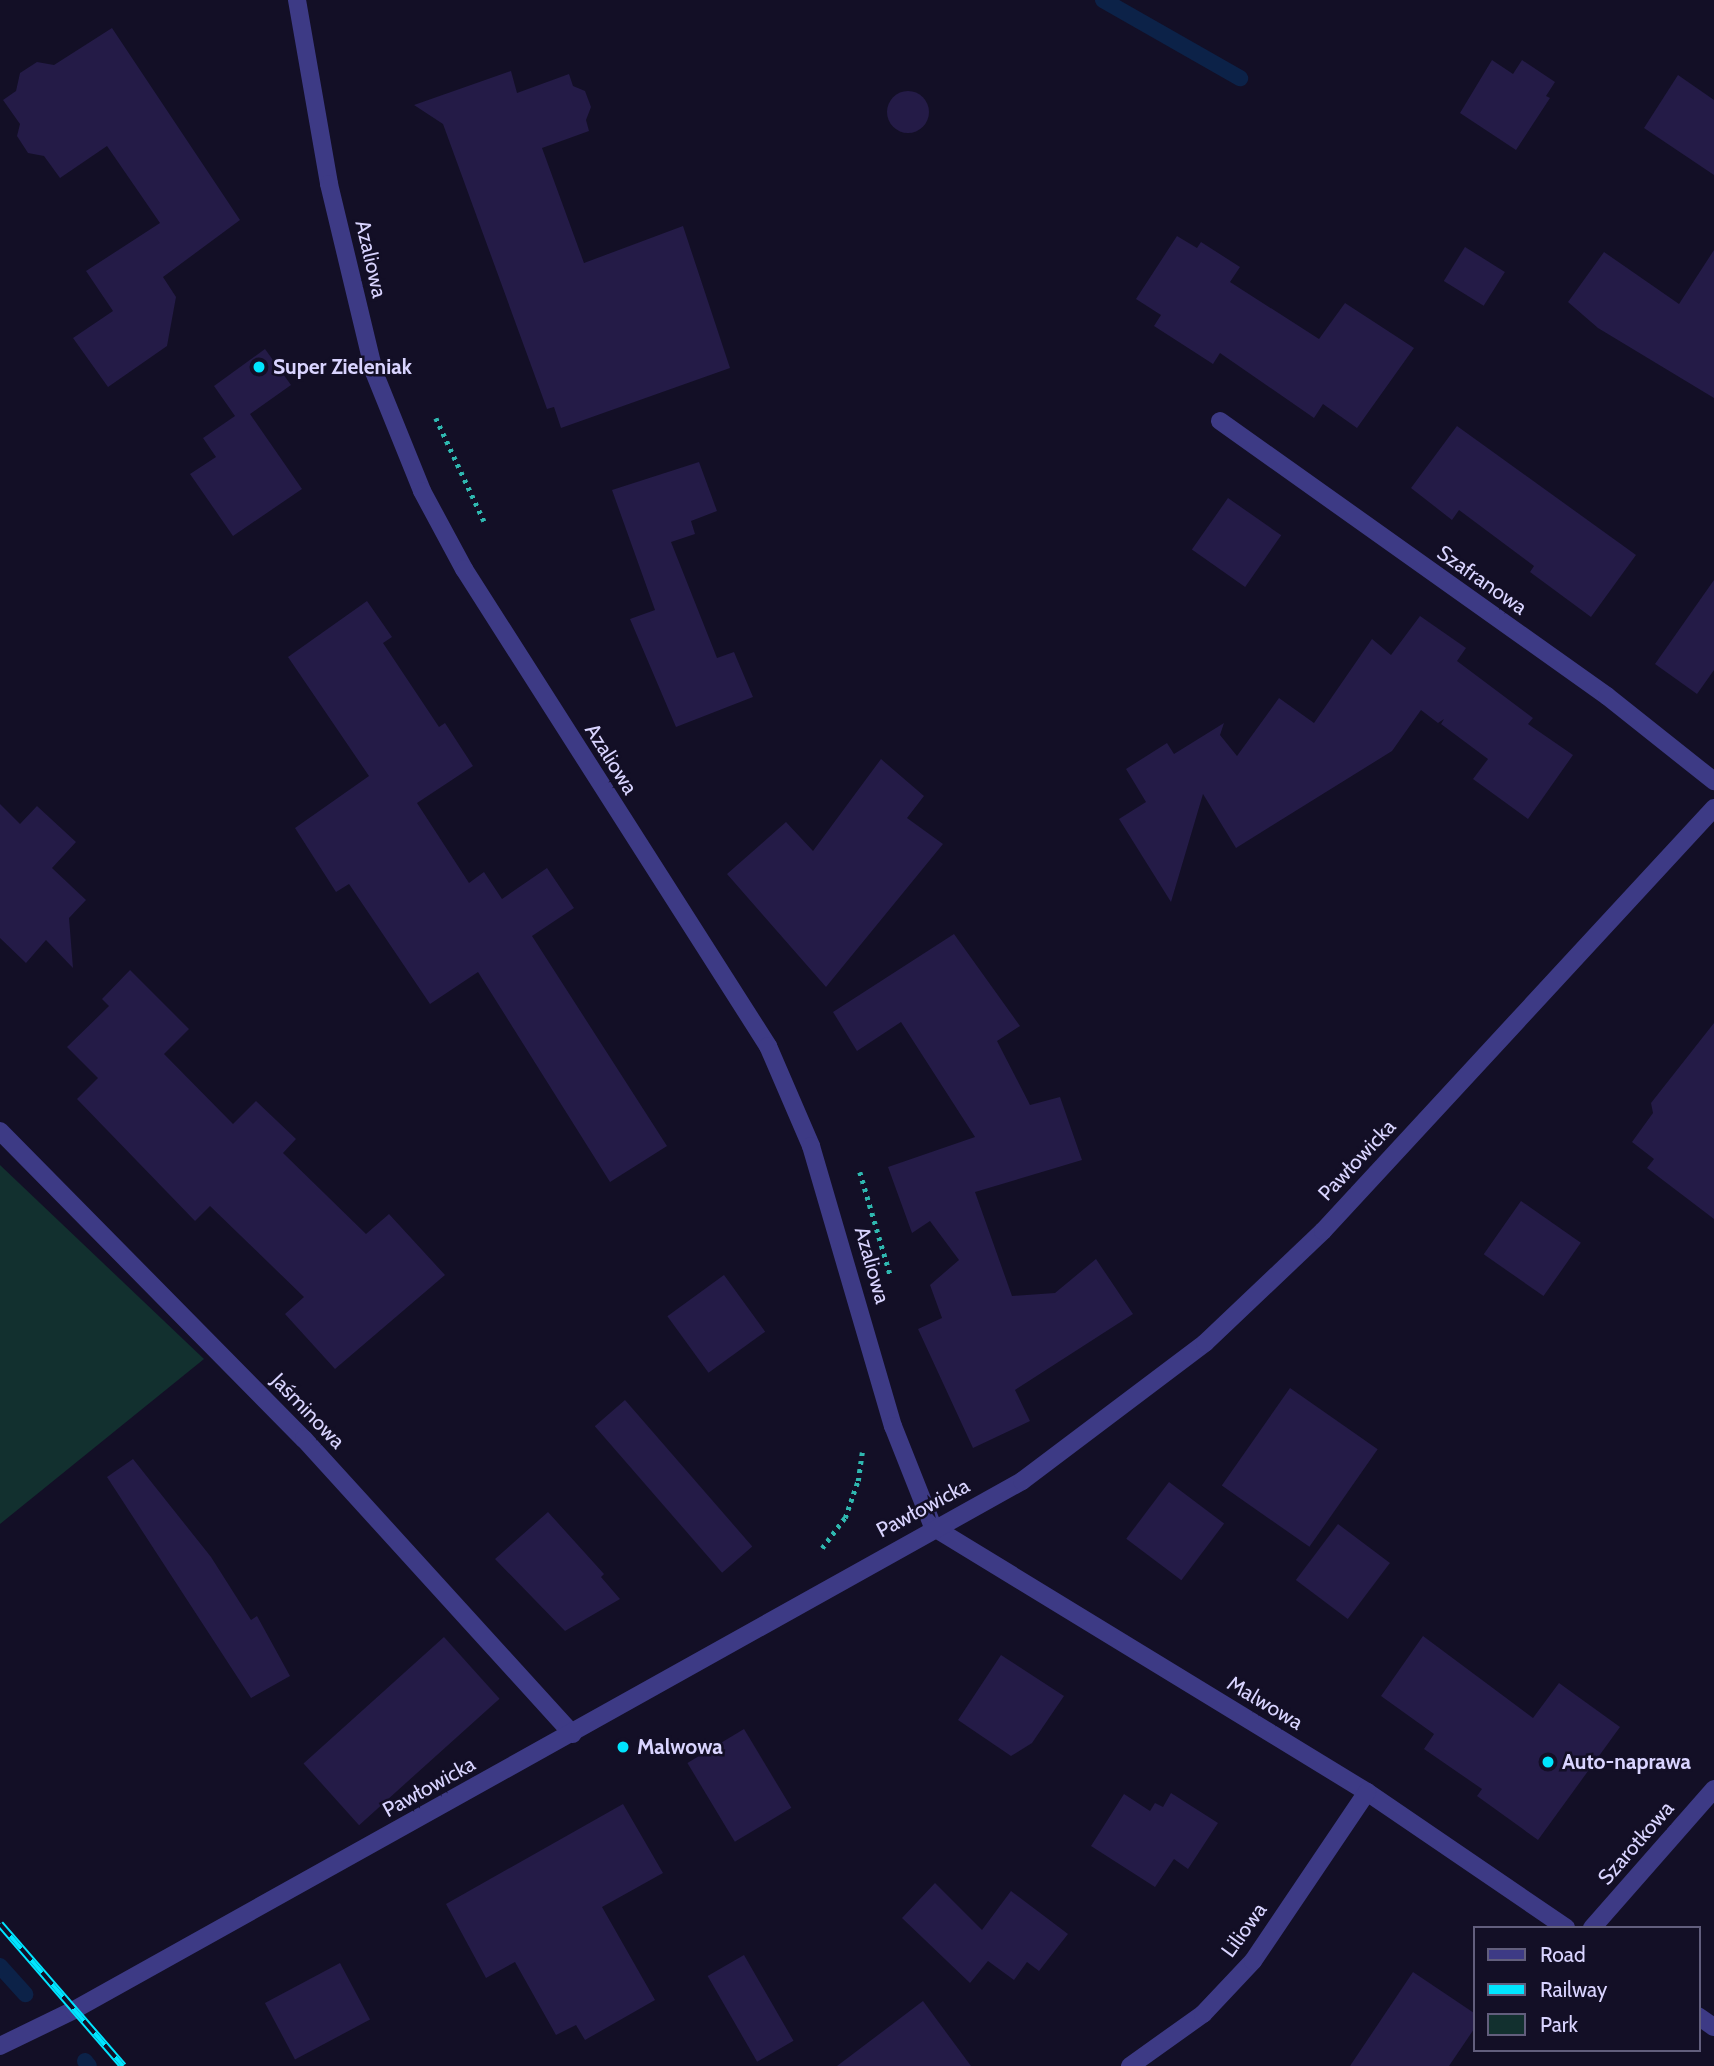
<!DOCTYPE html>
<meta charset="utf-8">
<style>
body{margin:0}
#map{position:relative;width:1714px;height:2066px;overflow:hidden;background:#130f26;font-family:Cabin,sans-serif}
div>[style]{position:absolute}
.green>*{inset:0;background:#12302f}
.stream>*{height:16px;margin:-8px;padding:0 8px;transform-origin:8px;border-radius:8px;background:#0c2248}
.building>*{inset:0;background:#241b47;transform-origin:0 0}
.round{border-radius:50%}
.path>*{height:4.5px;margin-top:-2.25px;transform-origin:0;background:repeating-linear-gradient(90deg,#2fb8b0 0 3.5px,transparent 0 8.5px)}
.minor>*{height:18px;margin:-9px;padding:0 9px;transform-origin:9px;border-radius:9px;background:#3d3a85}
.rail>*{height:8px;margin-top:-4px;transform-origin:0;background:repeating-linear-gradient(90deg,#130f26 0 16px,#00e5ff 0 32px);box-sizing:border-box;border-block:2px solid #00e5ff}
.dots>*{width:19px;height:19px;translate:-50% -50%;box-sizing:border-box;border:4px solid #130f26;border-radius:50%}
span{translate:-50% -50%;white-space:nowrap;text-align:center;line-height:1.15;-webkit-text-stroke:5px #130f26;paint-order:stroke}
.street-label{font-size:21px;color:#d9d4ff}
.poi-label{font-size:21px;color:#d9d4ff;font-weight:700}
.left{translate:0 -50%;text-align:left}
.legend{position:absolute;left:1473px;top:1926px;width:228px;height:126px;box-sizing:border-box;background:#130f26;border:2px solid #625e7d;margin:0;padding:9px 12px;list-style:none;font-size:21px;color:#d9d4ff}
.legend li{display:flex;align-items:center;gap:14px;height:35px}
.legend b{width:35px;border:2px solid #625e7d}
</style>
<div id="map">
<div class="green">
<i style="clip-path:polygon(0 1165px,204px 1359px,0 1524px)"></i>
</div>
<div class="stream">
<i style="left:1103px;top:0;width:158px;rotate:29.7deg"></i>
<i style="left:0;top:1966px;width:38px;rotate:48deg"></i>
<i style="left:85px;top:2061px;width:6px;rotate:51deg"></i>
</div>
<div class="building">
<i style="clip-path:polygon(112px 28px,240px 220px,163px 277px,176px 297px,167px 346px,108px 387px,73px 338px,113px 311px,86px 271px,160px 223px,107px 146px,60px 178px,44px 156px,28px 153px,17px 136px,20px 124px,3px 100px,16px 91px,20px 73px,37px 62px,54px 65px)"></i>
<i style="clip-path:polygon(1492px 60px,1513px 74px,1522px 60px,1555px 82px,1546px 96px,1550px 98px,1516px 150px,1460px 113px)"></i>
<i style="clip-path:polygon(511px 71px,517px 93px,569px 74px,573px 86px,585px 91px,591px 107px,586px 120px,589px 131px,542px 148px,584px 263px,683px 226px,730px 368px,561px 428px,554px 407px,547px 409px,443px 124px,414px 105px)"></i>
<i style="clip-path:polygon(1678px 75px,1714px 100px,1714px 175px,1644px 128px)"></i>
<i class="round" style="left:887px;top:91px;width:42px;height:42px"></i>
<i style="clip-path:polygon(1177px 236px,1197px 248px,1201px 242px,1240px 267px,1230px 282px,1319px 339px,1345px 303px,1414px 348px,1357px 428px,1323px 404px,1314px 418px,1220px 353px,1213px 364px,1154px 326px,1161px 315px,1136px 299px)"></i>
<i style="left:1465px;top:247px;width:47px;height:40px;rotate:32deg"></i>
<i style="clip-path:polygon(1714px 250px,1714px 398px,1598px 328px,1568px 302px,1604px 252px,1679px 304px)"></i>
<i style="clip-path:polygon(265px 349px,291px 385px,250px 414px,302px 489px,233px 536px,190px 474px,216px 457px,203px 438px,235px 416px,214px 386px)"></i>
<i style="clip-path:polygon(1457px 426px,1636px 555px,1591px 617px,1530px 572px,1534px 566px,1459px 510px,1452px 520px,1411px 488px)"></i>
<i style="clip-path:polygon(699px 462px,717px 511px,691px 521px,695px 534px,671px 542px,717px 658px,734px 652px,753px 697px,676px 727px,630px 619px,655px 610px,612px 490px)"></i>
<i style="left:1228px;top:498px;width:65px;height:63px;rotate:35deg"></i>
<i style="clip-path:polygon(1714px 580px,1714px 670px,1697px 694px,1655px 664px)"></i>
<i style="clip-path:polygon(367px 601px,392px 637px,383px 643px,439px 727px,445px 723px,473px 766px,417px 803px,469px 883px,484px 872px,502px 899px,547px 868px,574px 908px,532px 936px,667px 1146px,610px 1182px,478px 972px,430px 1004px,349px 884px,336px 892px,295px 828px,369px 776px,288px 657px)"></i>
<i style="clip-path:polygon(1420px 616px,1466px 648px,1457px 661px,1533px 718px,1528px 724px,1573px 755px,1528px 819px,1473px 779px,1488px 759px,1441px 724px,1444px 719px,1438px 723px,1421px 710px,1392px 751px,1236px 848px,1203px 794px,1171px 902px,1119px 819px,1146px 802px,1126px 769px,1167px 743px,1174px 754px,1224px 723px,1220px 735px,1237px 756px,1279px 698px,1314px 723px,1372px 639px,1391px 655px)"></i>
<i style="clip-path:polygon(881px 759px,924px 796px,907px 818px,943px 844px,826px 987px,727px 874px,786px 822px,813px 851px)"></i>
<i style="clip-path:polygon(0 804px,20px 824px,37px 806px,76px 842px,52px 868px,86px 900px,69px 918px,73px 968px,46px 940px,26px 963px,0 938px)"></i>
<i style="clip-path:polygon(954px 934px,1020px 1026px,997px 1041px,1030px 1105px,1060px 1097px,1082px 1160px,975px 1192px,1012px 1296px,1055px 1293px,1096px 1259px,1133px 1314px,1015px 1390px,1030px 1421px,973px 1448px,918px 1329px,942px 1318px,930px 1285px,959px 1260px,930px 1221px,912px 1233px,888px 1167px,975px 1137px,901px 1022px,857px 1051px,833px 1012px)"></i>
<i style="clip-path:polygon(130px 970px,189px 1029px,164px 1054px,233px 1124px,256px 1101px,296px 1139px,283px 1153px,366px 1234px,389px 1214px,445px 1275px,335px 1369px,285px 1314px,304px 1297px,210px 1206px,195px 1221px,77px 1099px,98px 1078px,67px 1047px,109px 1006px,102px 999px)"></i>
<i style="clip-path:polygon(1714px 1023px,1714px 1219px,1647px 1168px,1654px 1159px,1632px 1142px,1653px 1113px,1651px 1103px)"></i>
<i style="left:1521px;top:1201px;width:73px;height:65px;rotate:35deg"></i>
<i style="left:724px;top:1275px;width:70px;height:70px;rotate:54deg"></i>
<i style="left:1290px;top:1388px;width:107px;height:119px;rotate:35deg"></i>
<i style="left:625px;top:1400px;width:194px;height:40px;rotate:49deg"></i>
<i style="clip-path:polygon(133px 1459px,211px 1557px,251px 1620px,257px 1616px,290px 1676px,251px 1698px,107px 1477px)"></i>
<i style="left:1169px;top:1482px;width:69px;height:71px;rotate:37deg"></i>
<i style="clip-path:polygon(548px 1512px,604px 1574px,601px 1577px,620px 1599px,565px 1631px,495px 1559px)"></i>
<i style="left:1338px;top:1524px;width:65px;height:70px;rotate:37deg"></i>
<i style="clip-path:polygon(1423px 1636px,1533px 1718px,1559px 1683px,1620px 1727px,1538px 1840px,1477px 1796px,1482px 1789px,1424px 1749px,1434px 1734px,1381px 1696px)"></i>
<i style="left:444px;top:1637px;width:83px;height:189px;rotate:48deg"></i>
<i style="clip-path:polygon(1001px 1655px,1064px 1696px,1032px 1743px,1011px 1756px,958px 1720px)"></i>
<i style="left:744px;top:1729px;width:92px;height:66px;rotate:59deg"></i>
<i style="clip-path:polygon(1171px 1793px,1218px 1823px,1188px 1869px,1174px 1859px,1155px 1887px,1091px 1846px,1124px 1794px,1150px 1811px,1155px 1803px,1163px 1807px)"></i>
<i style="clip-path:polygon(623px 1804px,663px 1873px,602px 1907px,655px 2000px,585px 2040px,576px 2025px,556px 2035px,515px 1962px,486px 1978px,446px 1904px)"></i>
<i style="clip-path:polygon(935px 1883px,982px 1930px,1011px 1891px,1068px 1934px,1039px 1971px,1027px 1962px,1014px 1980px,988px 1961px,970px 1983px,902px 1918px)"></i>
<i style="left:744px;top:1955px;width:99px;height:42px;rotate:60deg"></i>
<i style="left:340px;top:1963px;width:64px;height:85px;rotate:62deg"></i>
<i style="clip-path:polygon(1413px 1972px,1474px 2013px,1474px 2029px,1449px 2066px,1350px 2066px)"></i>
<i style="clip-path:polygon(923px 2001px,971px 2066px,837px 2066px)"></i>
</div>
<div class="path">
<i style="left:436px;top:418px;width:114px;rotate:65deg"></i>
<i style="left:860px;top:1172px;width:106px;rotate:73.6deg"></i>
<i style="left:822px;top:1548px;width:38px;rotate:-53deg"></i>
<i style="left:845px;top:1518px;width:39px;rotate:-71deg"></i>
<i style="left:858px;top:1481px;width:29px;rotate:-82deg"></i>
</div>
<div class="minor">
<i style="left:297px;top:0;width:187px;rotate:80.1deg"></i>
<i style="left:329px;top:184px;width:193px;rotate:76.5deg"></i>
<i style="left:374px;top:372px;width:128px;rotate:68deg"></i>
<i style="left:422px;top:491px;width:89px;rotate:61.7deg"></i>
<i style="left:464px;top:569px;width:566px;rotate:57.49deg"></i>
<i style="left:768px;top:1046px;width:109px;rotate:66.7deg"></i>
<i style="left:811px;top:1146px;width:292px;rotate:73.7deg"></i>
<i style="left:893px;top:1426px;width:109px;rotate:68.4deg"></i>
<i style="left:1220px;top:421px;width:475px;rotate:35.4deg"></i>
<i style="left:1607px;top:696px;width:137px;rotate:38.5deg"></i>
<i style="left:0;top:1131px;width:433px;rotate:45.4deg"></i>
<i style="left:304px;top:1439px;width:399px;rotate:47.7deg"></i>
<i style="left:933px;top:1527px;width:509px;rotate:31.41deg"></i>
<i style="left:1367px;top:1792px;width:241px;rotate:34.3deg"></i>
<i style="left:1592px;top:1928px;width:185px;rotate:-48.7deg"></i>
<i style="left:1698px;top:2016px;width:19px;rotate:35deg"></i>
<i style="left:0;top:2046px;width:82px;rotate:-25.9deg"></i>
<i style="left:74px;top:2010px;width:1086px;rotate:-29.16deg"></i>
<i style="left:1022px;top:1481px;width:229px;rotate:-37deg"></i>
<i style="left:1205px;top:1343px;width:163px;rotate:-43.5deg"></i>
<i style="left:1323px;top:1231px;width:576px;rotate:-47.25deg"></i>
<i style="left:1130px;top:2066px;width:90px;rotate:-35.5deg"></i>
<i style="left:1203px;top:2014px;width:73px;rotate:-46.7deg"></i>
<i style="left:1253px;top:1961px;width:204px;rotate:-56deg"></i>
</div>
<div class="rail">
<i style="left:0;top:1924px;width:188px;rotate:49.1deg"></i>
</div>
<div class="dots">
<i style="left:259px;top:367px;background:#00e5ff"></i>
<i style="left:623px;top:1747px;background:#00e5ff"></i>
<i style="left:1548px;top:1762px;background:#00e5ff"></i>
</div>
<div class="street-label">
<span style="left:371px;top:259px;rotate:77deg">Azaliowa</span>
<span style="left:1482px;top:580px;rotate:35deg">Szafranowa</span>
<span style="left:611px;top:759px;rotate:58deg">Azaliowa</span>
<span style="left:1357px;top:1160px;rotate:-47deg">Pawłowicka</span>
<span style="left:872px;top:1265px;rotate:74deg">Azaliowa</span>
<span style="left:308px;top:1411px;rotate:46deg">Jaśminowa</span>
<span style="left:923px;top:1508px;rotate:-28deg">Pawłowicka</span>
<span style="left:1265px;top:1703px;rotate:31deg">Malwowa</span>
<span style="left:429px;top:1787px;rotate:-29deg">Pawłowicka</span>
<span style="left:1636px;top:1843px;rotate:-49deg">Szarotkowa</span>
<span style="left:1244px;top:1930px;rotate:-54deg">Liliowa</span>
</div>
<div class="poi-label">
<span class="left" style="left:273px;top:367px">Super Zieleniak</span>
<span class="left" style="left:637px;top:1747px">Malwowa</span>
<span class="left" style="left:1562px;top:1762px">Auto-naprawa</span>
</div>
<ul class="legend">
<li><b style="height:9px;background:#3d3a85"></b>Road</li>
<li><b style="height:9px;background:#00e5ff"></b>Railway</li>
<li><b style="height:19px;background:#12302f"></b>Park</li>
</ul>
</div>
